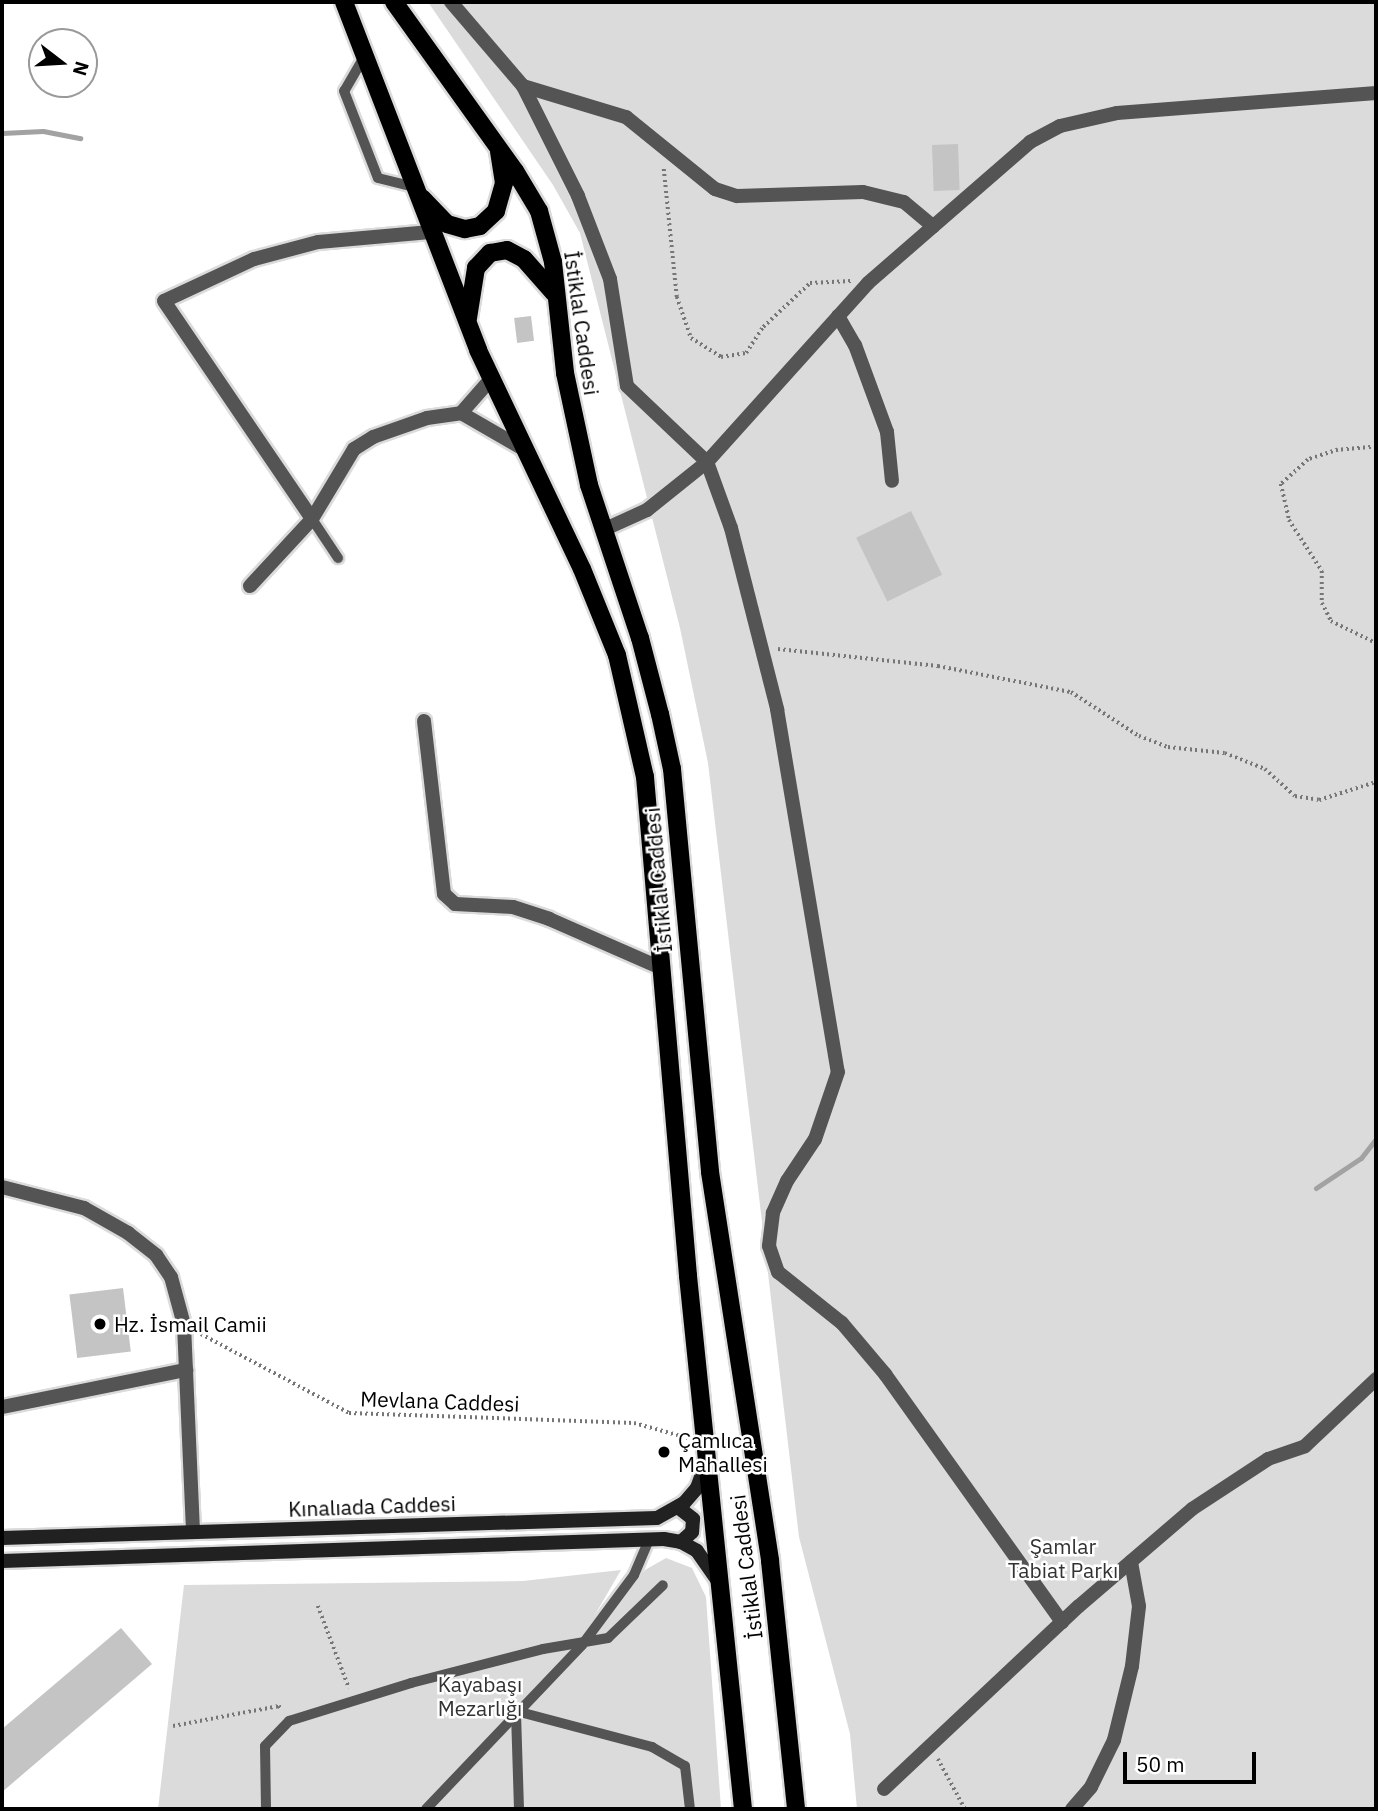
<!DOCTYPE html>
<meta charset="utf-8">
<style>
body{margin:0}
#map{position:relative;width:1378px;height:1811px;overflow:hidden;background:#fff;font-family:"IBM Plex Sans",sans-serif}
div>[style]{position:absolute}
.green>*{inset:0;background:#dbdbdb}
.stream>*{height:5px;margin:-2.5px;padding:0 2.5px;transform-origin:2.5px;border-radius:2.5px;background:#a2a2a2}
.building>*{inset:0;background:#c4c4c4;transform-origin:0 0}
.path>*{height:3.5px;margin-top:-1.75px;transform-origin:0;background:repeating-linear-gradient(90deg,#767676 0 2px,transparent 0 5.5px)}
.roads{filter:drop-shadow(2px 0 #dbdbdb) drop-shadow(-2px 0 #dbdbdb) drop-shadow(0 2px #dbdbdb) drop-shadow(0 -2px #dbdbdb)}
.service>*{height:10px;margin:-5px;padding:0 5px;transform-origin:5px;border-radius:5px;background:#545454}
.minor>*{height:14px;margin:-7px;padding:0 7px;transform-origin:7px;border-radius:7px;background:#545454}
.secondary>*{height:14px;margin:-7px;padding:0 7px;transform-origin:7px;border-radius:7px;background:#212121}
.primary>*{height:18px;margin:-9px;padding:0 9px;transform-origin:9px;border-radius:9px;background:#000}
.dots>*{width:19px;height:19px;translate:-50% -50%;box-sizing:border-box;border:4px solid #fff;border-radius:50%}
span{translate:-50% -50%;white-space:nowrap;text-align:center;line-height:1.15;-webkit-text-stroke:5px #fff;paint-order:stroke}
.street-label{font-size:21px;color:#000}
.poi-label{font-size:21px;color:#000}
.left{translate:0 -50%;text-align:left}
.park-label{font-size:21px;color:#323232}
.frame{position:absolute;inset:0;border:4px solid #000;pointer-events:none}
.north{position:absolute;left:28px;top:28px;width:70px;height:70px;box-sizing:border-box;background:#fff;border:2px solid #999;border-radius:50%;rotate:107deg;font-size:19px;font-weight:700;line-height:28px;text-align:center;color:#000}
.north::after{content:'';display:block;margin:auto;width:24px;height:32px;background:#000;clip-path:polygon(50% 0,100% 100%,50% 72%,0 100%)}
.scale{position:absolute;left:1123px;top:1752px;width:133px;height:32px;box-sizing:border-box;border:4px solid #000;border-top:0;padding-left:9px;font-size:21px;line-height:24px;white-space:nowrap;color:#000;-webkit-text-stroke:5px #fff;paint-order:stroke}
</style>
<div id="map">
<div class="green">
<i style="clip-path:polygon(428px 2px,1376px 2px,1376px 1809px,857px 1809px,850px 1734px,799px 1537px,708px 763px,680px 628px,580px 233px,553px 185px)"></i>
<i style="clip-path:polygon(666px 1558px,692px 1568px,706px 1597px,721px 1809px,158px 1809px,184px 1585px,523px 1581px,621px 1570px,582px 1637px,599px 1634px,645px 1570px)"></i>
</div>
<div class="stream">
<i style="left:2px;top:133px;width:41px;rotate:-2.8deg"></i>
<i style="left:43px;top:131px;width:38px;rotate:11deg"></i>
<i style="left:1316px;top:1188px;width:54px;rotate:-33.7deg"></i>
<i style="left:1361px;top:1158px;width:24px;rotate:-52deg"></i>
</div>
<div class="building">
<i style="left:958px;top:144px;width:46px;height:26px;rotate:88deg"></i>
<i style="left:531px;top:316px;width:25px;height:17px;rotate:83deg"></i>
<i style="left:911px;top:511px;width:71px;height:61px;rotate:64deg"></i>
<i style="left:123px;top:1288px;width:64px;height:54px;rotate:83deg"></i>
<i style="clip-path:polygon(121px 1628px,152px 1664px,2px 1792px,2px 1729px)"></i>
</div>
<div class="path">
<i style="left:664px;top:169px;width:129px;rotate:84.2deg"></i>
<i style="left:677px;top:297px;width:43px;rotate:71.1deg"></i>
<i style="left:691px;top:338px;width:36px;rotate:32deg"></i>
<i style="left:721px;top:357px;width:25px;rotate:-9deg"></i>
<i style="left:746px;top:353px;width:31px;rotate:-57deg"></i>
<i style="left:763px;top:327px;width:64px;rotate:-43.1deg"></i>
<i style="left:810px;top:283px;width:41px;rotate:-2.8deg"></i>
<i style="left:1376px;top:447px;width:38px;rotate:175deg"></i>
<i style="left:1338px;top:450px;width:32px;rotate:162deg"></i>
<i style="left:1308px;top:460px;width:36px;rotate:138deg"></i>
<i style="left:1281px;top:484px;width:37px;rotate:77deg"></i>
<i style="left:1289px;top:520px;width:61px;rotate:57.1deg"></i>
<i style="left:1322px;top:571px;width:32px;rotate:90deg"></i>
<i style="left:1322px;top:603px;width:20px;rotate:63deg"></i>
<i style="left:1331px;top:621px;width:50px;rotate:26.1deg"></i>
<i style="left:778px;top:649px;width:161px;rotate:6.1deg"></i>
<i style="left:938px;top:666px;width:136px;rotate:11.1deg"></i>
<i style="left:1071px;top:692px;width:81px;rotate:32.9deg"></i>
<i style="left:1139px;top:736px;width:31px;rotate:21deg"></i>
<i style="left:1168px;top:747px;width:57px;rotate:6deg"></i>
<i style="left:1225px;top:753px;width:43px;rotate:21.8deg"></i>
<i style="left:1265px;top:769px;width:40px;rotate:42deg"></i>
<i style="left:1295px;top:796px;width:24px;rotate:9deg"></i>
<i style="left:1319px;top:800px;width:60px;rotate:-17.5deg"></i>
<i style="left:201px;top:1334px;width:168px;rotate:28.1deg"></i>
<i style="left:349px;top:1413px;width:285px;rotate:2deg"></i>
<i style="left:634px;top:1423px;width:56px;rotate:15.5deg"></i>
<i style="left:318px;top:1606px;width:88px;rotate:69.3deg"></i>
<i style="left:173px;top:1726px;width:108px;rotate:-10.7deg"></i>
<i style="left:279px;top:1706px;width:5px;rotate:53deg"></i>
<i style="left:938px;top:1759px;width:57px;rotate:61.6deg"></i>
</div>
<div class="roads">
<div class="service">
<i style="left:364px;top:57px;width:39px;rotate:120deg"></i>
<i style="left:344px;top:91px;width:93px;rotate:68.7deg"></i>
<i style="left:378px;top:178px;width:36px;rotate:14deg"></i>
<i style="left:312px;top:519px;width:47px;rotate:56.3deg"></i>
<i style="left:266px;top:1809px;width:63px;rotate:-90.9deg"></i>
<i style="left:265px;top:1746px;width:35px;rotate:-46deg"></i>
<i style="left:289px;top:1721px;width:128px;rotate:-17.3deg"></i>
<i style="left:411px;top:1683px;width:136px;rotate:-14.4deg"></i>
<i style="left:543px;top:1649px;width:66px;rotate:-9.6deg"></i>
<i style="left:608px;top:1638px;width:76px;rotate:-43.9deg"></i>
<i style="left:426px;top:1809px;width:226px;rotate:-46.4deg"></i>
<i style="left:582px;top:1645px;width:87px;rotate:-53.4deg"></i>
<i style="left:634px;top:1575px;width:39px;rotate:-67deg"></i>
<i style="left:519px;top:1809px;width:98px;rotate:-91.8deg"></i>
<i style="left:516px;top:1711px;width:141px;rotate:14.8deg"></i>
<i style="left:652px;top:1747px;width:38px;rotate:30deg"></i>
<i style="left:685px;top:1766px;width:43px;rotate:83.4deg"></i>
</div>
<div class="minor">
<i style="left:451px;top:2px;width:111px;rotate:49.4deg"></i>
<i style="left:523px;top:86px;width:108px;rotate:16.8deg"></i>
<i style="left:626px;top:117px;width:114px;rotate:39deg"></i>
<i style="left:715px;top:189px;width:23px;rotate:18deg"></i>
<i style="left:737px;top:196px;width:126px;rotate:-1.8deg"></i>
<i style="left:863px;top:192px;width:42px;rotate:13.7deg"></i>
<i style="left:904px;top:202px;width:38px;rotate:40deg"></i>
<i style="left:523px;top:86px;width:123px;rotate:63.4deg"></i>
<i style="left:578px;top:196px;width:89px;rotate:68.9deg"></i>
<i style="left:610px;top:279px;width:108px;rotate:81deg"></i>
<i style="left:627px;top:386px;width:110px;rotate:43.5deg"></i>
<i style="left:707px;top:462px;width:70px;rotate:70deg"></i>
<i style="left:731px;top:528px;width:187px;rotate:75.7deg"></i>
<i style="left:777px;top:709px;width:368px;rotate:80.5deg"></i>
<i style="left:838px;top:1072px;width:71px;rotate:108.9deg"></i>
<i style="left:815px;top:1139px;width:50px;rotate:123.7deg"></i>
<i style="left:787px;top:1181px;width:35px;rotate:114deg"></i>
<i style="left:773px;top:1213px;width:33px;rotate:97deg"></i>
<i style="left:769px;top:1246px;width:28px;rotate:71deg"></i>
<i style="left:778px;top:1272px;width:82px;rotate:38.6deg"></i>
<i style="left:842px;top:1323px;width:67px;rotate:49.9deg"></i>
<i style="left:885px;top:1374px;width:305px;rotate:54.5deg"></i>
<i style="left:430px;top:232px;width:112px;rotate:174.9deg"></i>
<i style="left:318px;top:242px;width:66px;rotate:165.1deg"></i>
<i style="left:254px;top:259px;width:99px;rotate:155deg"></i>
<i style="left:164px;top:301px;width:263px;rotate:55.8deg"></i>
<i style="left:312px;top:519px;width:82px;rotate:-59deg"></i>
<i style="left:354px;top:449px;width:22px;rotate:-32deg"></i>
<i style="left:373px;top:437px;width:57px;rotate:-19.4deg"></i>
<i style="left:427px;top:418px;width:34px;rotate:-8deg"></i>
<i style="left:838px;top:316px;width:34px;rotate:60deg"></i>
<i style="left:855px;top:345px;width:93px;rotate:69.8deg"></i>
<i style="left:887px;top:432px;width:49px;rotate:84.2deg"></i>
<i style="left:491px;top:379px;width:45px;rotate:131.4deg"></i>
<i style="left:461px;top:413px;width:74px;rotate:30deg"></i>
<i style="left:603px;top:530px;width:48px;rotate:-24.4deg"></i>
<i style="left:647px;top:510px;width:77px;rotate:-38.7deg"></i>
<i style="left:707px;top:462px;width:241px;rotate:-48deg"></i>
<i style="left:868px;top:283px;width:215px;rotate:-41deg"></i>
<i style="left:1030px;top:142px;width:34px;rotate:-28deg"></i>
<i style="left:1060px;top:126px;width:58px;rotate:-12.8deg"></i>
<i style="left:1117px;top:113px;width:260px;rotate:-4.4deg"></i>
<i style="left:250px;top:586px;width:91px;rotate:-47.2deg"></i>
<i style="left:424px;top:721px;width:174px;rotate:83.4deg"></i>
<i style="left:444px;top:894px;width:15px;rotate:42deg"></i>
<i style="left:455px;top:904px;width:58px;rotate:3deg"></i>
<i style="left:513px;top:907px;width:38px;rotate:18deg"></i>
<i style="left:549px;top:919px;width:120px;rotate:23.6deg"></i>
<i style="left:2px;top:1187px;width:85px;rotate:14.4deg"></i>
<i style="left:84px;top:1208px;width:51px;rotate:29.6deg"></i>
<i style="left:128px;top:1233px;width:36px;rotate:38deg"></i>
<i style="left:156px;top:1255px;width:27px;rotate:56deg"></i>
<i style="left:171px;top:1277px;width:50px;rotate:74.8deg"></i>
<i style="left:184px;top:1325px;width:207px;rotate:87.5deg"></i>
<i style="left:2px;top:1407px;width:188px;rotate:-11.4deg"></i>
<i style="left:884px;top:1789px;width:267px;rotate:-43.2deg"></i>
<i style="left:1079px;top:1606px;width:149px;rotate:-40.6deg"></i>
<i style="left:1192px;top:1509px;width:91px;rotate:-33.3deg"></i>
<i style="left:1268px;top:1459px;width:39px;rotate:-19deg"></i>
<i style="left:1305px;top:1446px;width:98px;rotate:-43.3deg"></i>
<i style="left:1072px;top:1809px;width:29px;rotate:-49deg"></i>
<i style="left:1091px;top:1787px;width:52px;rotate:-63.9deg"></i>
<i style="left:1114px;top:1740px;width:76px;rotate:-76.3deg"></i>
<i style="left:1132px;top:1666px;width:60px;rotate:-83.3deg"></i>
<i style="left:1139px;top:1606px;width:45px;rotate:-100.3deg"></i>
</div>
<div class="secondary">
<i style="left:679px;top:1508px;width:18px;rotate:38deg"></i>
<i style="left:693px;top:1519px;width:13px;rotate:94deg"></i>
<i style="left:692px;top:1532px;width:15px;rotate:138deg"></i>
<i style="left:2px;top:1538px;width:655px;rotate:-1.75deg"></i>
<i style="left:657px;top:1518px;width:31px;rotate:-29deg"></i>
<i style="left:684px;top:1503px;width:20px;rotate:-49deg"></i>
<i style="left:697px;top:1488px;width:27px;rotate:-70deg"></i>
<i style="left:2px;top:1561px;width:662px;rotate:-1.9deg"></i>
<i style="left:664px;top:1539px;width:17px;rotate:10deg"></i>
<i style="left:681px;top:1542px;width:18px;rotate:29deg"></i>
<i style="left:697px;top:1551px;width:35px;rotate:55deg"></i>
</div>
<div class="primary">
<i style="left:344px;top:2px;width:373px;rotate:68.9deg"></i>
<i style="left:478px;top:350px;width:242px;rotate:64.6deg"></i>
<i style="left:582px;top:569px;width:93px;rotate:67.9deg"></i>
<i style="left:617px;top:655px;width:125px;rotate:77.1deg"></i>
<i style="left:645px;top:777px;width:501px;rotate:85.07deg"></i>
<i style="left:688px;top:1276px;width:536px;rotate:84.11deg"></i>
<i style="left:394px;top:2px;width:208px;rotate:54.4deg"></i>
<i style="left:515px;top:171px;width:47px;rotate:59deg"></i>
<i style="left:539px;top:211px;width:53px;rotate:74.6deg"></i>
<i style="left:553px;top:262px;width:112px;rotate:83.8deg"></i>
<i style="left:565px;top:373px;width:115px;rotate:77.9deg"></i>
<i style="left:589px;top:485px;width:161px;rotate:71.6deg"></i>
<i style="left:640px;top:638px;width:79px;rotate:75.3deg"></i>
<i style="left:660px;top:714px;width:56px;rotate:77.7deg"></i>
<i style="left:672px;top:769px;width:405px;rotate:84.6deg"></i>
<i style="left:710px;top:1172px;width:394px;rotate:81.2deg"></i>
<i style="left:770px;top:1561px;width:249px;rotate:84deg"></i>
<i style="left:422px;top:198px;width:36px;rotate:46deg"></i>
<i style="left:447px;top:224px;width:19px;rotate:16deg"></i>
<i style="left:465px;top:229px;width:15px;rotate:-11deg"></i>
<i style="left:480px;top:226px;width:22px;rotate:-43deg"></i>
<i style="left:496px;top:211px;width:29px;rotate:-74deg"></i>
<i style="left:504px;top:183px;width:32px;rotate:-99deg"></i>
<i style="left:468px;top:318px;width:51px;rotate:-80.9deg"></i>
<i style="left:476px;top:268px;width:21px;rotate:-47deg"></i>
<i style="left:490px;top:253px;width:17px;rotate:-10deg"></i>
<i style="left:507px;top:250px;width:19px;rotate:28deg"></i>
<i style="left:524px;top:259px;width:45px;rotate:48.6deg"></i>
</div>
</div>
<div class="dots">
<i style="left:100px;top:1324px;background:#000"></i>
<i style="left:664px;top:1452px;background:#000"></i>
</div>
<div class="street-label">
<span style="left:582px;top:323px;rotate:82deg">İstiklal Caddesi</span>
<span style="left:658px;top:880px;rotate:-95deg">İstiklal Caddesi</span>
<span style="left:440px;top:1401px;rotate:2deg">Mevlana Caddesi</span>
<span style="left:372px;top:1506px;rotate:-2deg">Kınalıada Caddesi</span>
<span style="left:746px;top:1567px;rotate:-97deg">İstiklal Caddesi</span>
</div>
<div class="poi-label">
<span class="left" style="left:114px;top:1324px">Hz. İsmail Camii</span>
<span class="left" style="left:678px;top:1452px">Çamlıca<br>Mahallesi</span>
</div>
<div class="park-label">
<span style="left:1063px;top:1558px">Şamlar<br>Tabiat Parkı</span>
<span style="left:480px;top:1696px">Kayabaşı<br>Mezarlığı</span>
</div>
<div class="frame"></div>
<div class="north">N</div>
<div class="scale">50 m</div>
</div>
